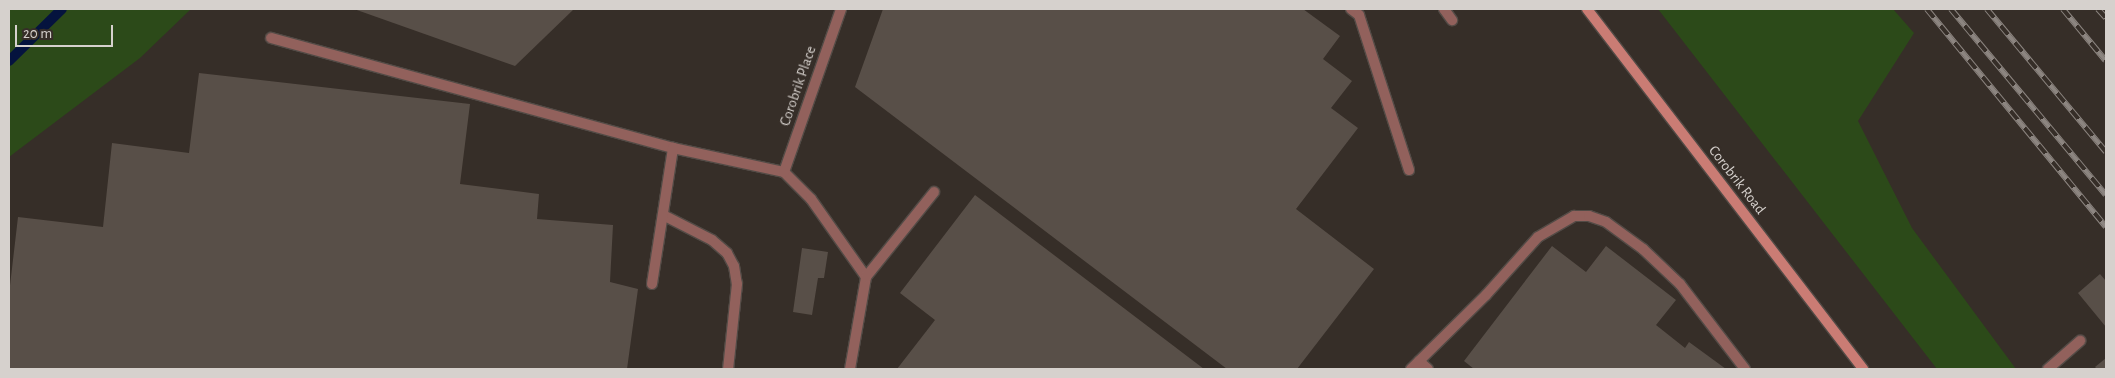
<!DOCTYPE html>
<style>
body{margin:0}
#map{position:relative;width:2115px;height:378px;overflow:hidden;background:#362e28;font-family:"Alegreya Sans",sans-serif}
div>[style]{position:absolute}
.green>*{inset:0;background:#2c4a19}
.stream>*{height:10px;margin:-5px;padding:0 5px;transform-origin:5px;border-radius:5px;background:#05133e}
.building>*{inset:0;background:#584f48}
.roads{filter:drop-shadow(1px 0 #534b46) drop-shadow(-1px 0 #534b46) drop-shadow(0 1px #534b46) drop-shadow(0 -1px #534b46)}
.lane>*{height:10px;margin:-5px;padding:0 5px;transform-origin:5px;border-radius:5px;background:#92615c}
.secondary>*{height:10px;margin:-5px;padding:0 5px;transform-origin:5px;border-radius:5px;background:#ca7c74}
.rail>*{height:5.5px;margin-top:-2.75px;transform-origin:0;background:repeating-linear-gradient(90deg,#362e28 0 11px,#8c8580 0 22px);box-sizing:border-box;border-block:1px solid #8c8580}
span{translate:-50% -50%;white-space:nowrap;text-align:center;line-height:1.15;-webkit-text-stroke:4.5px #362e28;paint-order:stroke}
.street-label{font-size:15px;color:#d6d1cd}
.frame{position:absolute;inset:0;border:10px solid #d6d1cd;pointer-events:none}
.scale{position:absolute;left:15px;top:25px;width:98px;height:22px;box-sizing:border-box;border:2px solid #d6d1cd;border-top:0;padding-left:6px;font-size:15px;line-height:18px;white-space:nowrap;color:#d6d1cd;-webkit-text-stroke:4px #362e28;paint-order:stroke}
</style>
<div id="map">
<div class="green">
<i style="clip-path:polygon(9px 9px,191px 9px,140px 58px,9px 157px)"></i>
<i style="clip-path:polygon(1658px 9px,1893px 9px,1914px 33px,1858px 121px,1912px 228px,2016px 369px,1937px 369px)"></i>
</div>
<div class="stream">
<i style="left:9px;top:61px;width:74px;rotate:-44.5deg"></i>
</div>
<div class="building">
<i style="clip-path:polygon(354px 9px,574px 9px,515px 66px)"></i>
<i style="clip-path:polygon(883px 9px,1303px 9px,1340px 36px,1323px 59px,1352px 81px,1331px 108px,1358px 128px,1296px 209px,1374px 269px,1297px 369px,1227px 369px,855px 87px)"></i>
<i style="clip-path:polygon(199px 73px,470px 104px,460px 184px,539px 194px,537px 219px,613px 225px,610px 282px,638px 289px,627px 369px,9px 369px,9px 294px,18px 217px,103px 227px,112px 143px,189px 153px)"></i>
<i style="clip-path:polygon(975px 195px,1204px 369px,897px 369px,935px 320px,900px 293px)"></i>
<i style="clip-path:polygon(1552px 246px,1586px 272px,1606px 246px,1676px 300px,1656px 325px,1685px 348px,1689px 342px,1726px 369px,1474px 369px,1464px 361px)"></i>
<i style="clip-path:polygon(802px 248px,828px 252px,824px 278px,818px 278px,812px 315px,793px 312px)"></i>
<i style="clip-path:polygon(2100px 274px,2106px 281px,2106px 327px,2078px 293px)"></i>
<i style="clip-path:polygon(2106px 358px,2106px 369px,2097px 369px,2095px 367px)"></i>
</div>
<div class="roads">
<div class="lane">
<i style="left:1351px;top:9px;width:10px;rotate:37deg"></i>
<i style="left:1359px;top:15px;width:163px;rotate:72.1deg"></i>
<i style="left:1444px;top:9px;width:14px;rotate:54deg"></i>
<i style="left:271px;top:38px;width:417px;rotate:15.3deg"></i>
<i style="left:673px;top:148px;width:114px;rotate:12.2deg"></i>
<i style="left:784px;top:172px;width:38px;rotate:45deg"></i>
<i style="left:811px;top:199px;width:95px;rotate:54.8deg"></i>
<i style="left:784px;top:172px;width:173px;rotate:-70.7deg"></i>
<i style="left:663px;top:215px;width:55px;rotate:27deg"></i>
<i style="left:712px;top:240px;width:20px;rotate:41deg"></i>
<i style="left:727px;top:253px;width:15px;rotate:62deg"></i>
<i style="left:734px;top:266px;width:18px;rotate:81deg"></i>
<i style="left:737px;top:284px;width:85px;rotate:96deg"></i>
<i style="left:652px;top:284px;width:138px;rotate:-81.2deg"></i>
<i style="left:1419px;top:361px;width:12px;rotate:42deg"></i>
<i style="left:850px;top:369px;width:93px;rotate:-80.1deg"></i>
<i style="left:866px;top:277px;width:109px;rotate:-51.3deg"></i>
<i style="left:1411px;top:369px;width:105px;rotate:-44.6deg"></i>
<i style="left:1486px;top:295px;width:78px;rotate:-48.1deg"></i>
<i style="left:1538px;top:237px;width:42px;rotate:-30.3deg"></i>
<i style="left:1574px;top:216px;width:15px"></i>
<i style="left:1589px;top:216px;width:18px;rotate:19deg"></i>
<i style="left:1606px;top:222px;width:46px;rotate:36.1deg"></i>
<i style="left:1643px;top:249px;width:51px;rotate:43.4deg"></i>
<i style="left:1680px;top:284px;width:107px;rotate:52.6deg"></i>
<i style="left:2048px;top:369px;width:43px;rotate:-41.2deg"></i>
</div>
<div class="secondary">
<i style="left:1587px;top:9px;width:454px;rotate:52.5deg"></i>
</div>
</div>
<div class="rail">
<i style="left:1927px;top:9px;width:282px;rotate:50.6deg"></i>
<i style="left:1951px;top:9px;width:242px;rotate:50.2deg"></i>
<i style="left:1987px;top:9px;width:186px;rotate:50.2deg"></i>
<i style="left:2063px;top:9px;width:67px;rotate:50.4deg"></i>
<i style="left:2098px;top:9px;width:12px;rotate:48deg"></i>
</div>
<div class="street-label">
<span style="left:798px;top:86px;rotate:-71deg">Corobrik Place</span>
<span style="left:1737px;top:180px;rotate:52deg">Corobrik Road</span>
</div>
<div class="frame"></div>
<div class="scale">20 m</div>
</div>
